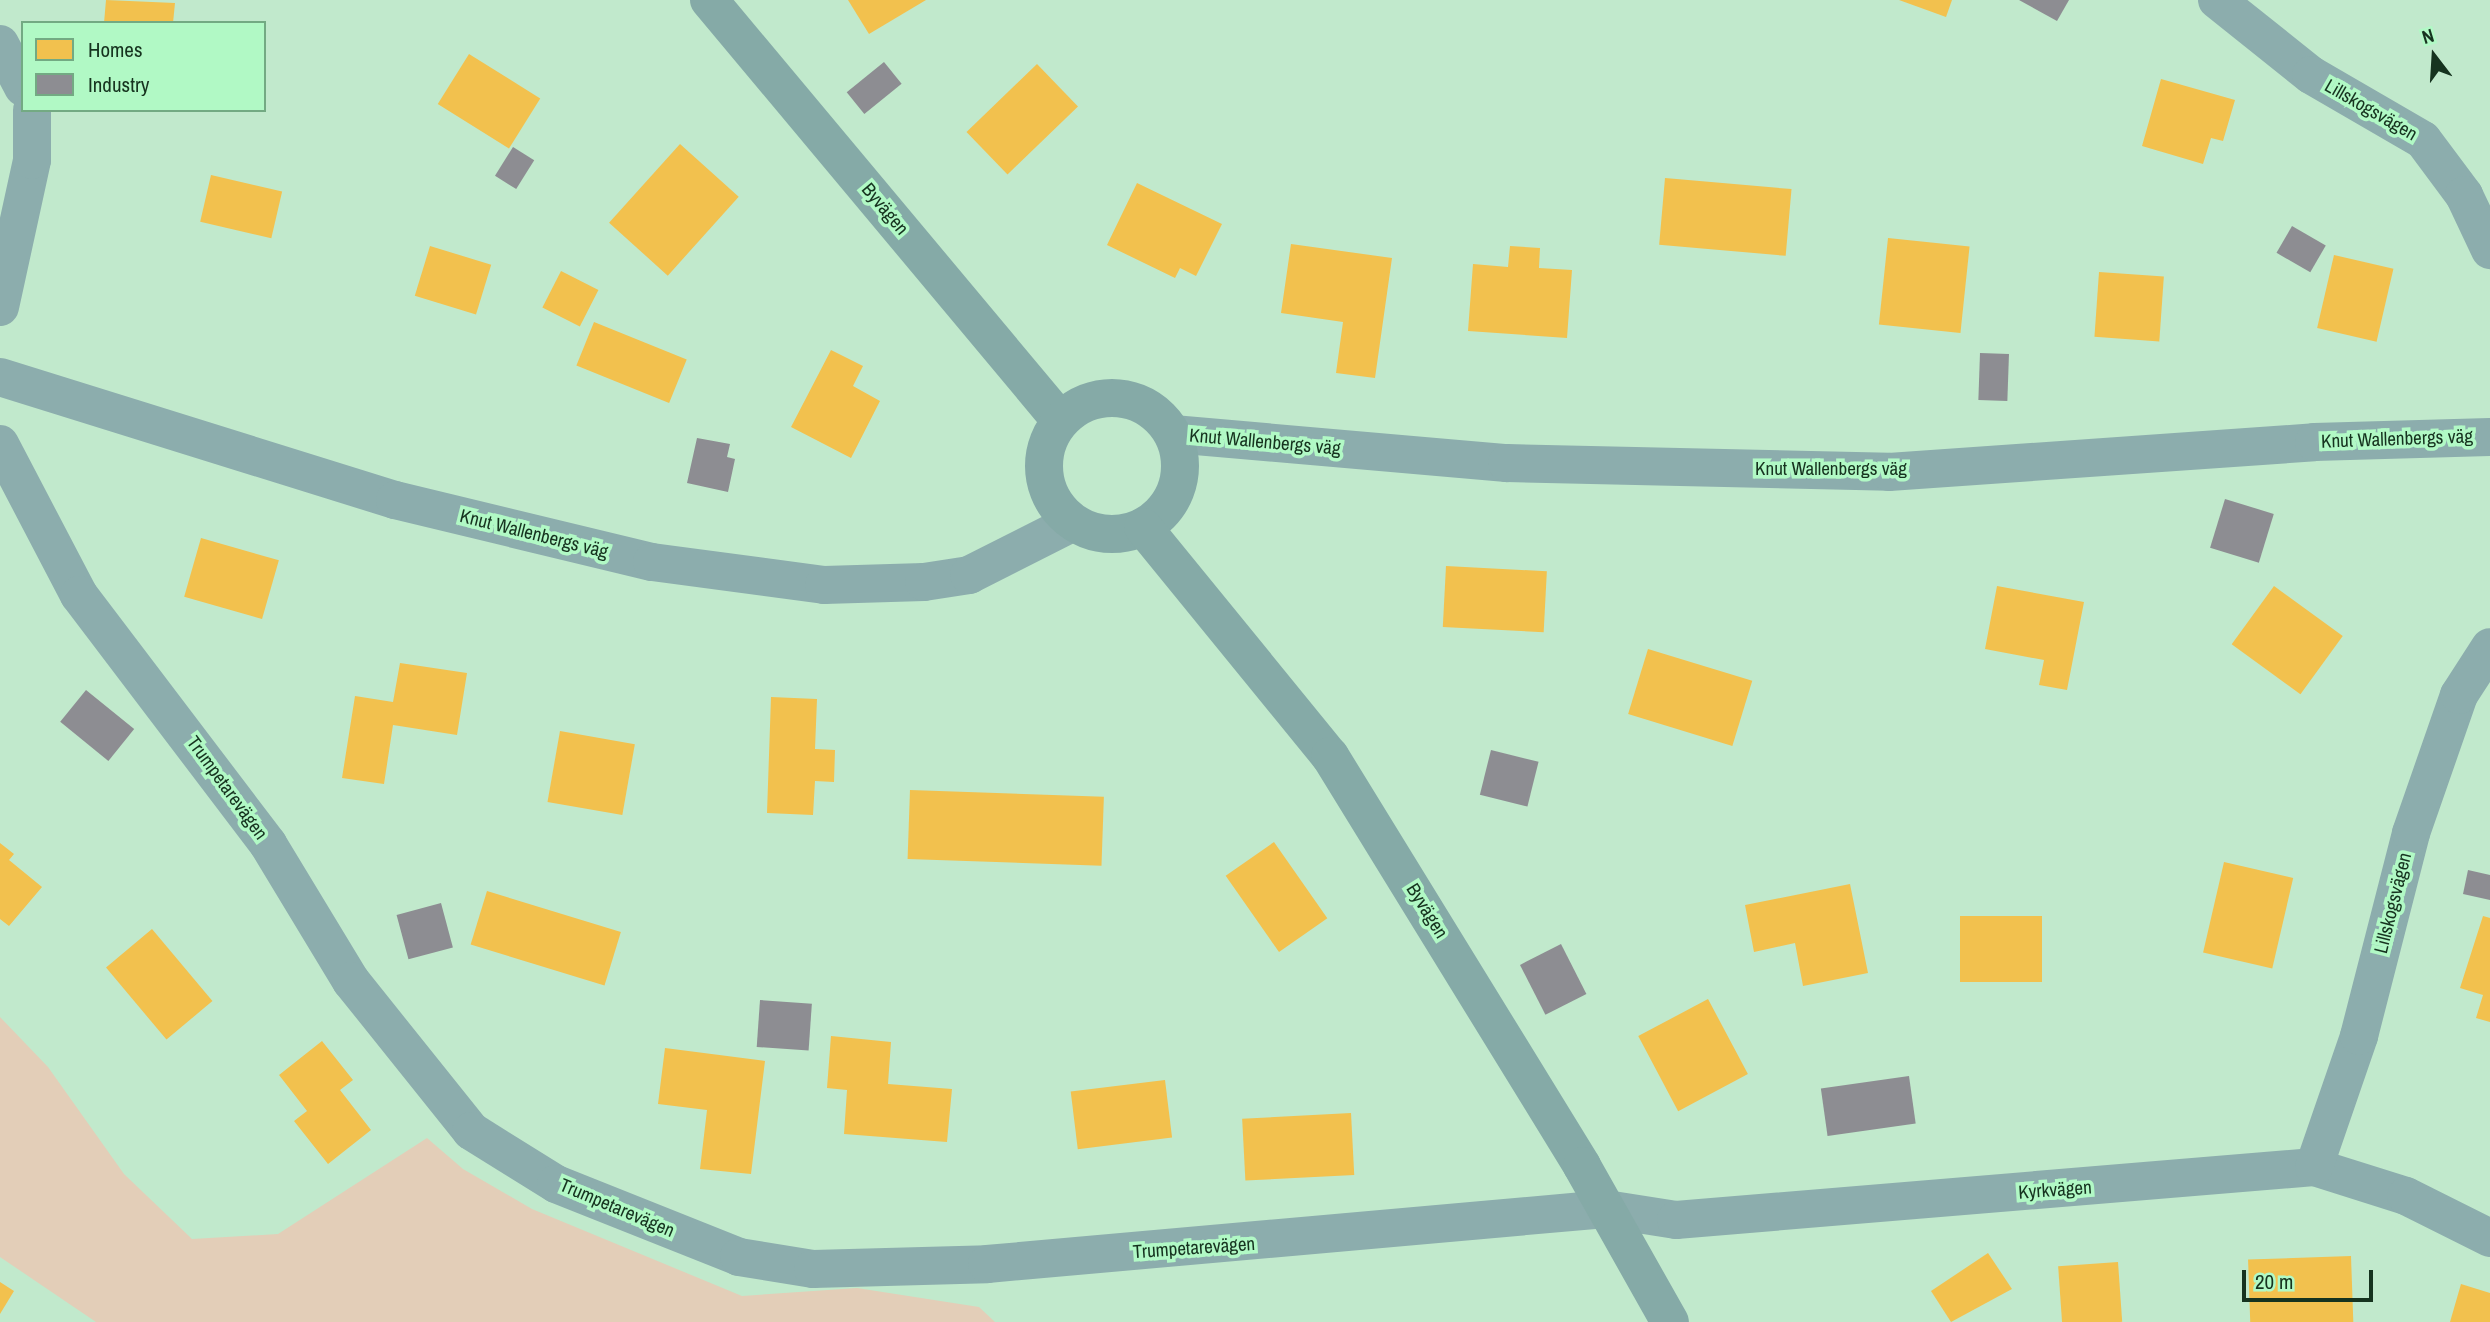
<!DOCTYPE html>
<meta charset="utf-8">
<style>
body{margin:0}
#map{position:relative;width:2490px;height:1322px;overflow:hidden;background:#c1e9cc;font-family:"Archivo Narrow",sans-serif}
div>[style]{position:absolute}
.green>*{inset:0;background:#e3ceb8}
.homes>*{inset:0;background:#f2c14e;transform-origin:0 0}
.industry>*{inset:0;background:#8d8d92;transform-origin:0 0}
.street>*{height:38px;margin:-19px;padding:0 19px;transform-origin:19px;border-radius:19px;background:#8cadad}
.secondary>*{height:38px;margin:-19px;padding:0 19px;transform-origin:19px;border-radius:19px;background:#85aaa7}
.secondary>.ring{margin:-19px;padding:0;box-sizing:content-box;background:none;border:38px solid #85aaa7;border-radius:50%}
span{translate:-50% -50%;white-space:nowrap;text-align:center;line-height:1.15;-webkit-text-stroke:7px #b1f9c5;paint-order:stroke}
.street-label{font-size:19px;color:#16331f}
.legend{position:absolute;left:21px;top:21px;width:245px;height:91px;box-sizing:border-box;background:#b1f9c5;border:2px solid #73aa83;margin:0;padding:9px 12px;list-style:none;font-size:21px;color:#16331f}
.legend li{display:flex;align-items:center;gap:14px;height:35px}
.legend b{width:35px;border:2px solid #73aa83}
.north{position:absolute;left:2399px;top:21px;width:70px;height:70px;-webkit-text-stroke:5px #b1f9c5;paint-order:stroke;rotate:343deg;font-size:19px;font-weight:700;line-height:28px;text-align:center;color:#16331f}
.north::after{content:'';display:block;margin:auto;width:24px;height:32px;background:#16331f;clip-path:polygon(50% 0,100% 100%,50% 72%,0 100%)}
.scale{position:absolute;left:2242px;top:1270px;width:131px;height:32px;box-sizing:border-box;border:4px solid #16331f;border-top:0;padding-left:9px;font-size:21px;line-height:24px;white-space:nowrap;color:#16331f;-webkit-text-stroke:5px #b1f9c5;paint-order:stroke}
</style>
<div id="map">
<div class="green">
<i style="clip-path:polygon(0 1017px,48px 1067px,124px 1174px,192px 1239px,278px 1234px,427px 1138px,463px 1169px,532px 1209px,742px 1296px,857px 1288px,979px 1307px,995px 1322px,96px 1322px,0 1257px)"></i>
</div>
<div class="homes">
<i style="clip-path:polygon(106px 0,175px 3px,173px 23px,104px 23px)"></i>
<i style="clip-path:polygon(848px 0,926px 0,869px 34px)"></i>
<i style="clip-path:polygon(1899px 0,1952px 0,1946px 17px)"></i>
<i style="left:469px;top:54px;width:84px;height:59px;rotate:32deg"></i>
<i style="left:1037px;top:64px;width:59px;height:98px;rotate:46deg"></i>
<i style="clip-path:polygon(2161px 79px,2235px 100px,2223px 141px,2211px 138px,2203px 164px,2142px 146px)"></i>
<i style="left:680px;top:144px;width:79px;height:106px;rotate:42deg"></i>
<i style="left:211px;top:175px;width:73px;height:48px;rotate:13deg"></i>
<i style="left:1665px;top:178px;width:127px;height:67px;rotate:5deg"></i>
<i style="clip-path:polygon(1137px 183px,1222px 224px,1196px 276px,1180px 268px,1175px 278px,1107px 245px)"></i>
<i style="left:1888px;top:238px;width:82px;height:87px;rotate:6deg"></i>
<i style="clip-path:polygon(1291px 244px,1392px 258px,1375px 378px,1336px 373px,1343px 322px,1281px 313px)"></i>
<i style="left:430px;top:246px;width:64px;height:52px;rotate:17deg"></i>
<i style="clip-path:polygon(1510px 246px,1540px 248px,1539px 268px,1572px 270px,1567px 338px,1468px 331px,1473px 264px,1508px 267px)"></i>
<i style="left:2334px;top:255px;width:61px;height:75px;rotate:13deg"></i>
<i style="left:561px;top:271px;width:42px;height:41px;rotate:27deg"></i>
<i style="left:2099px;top:272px;width:65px;height:65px;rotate:4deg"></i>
<i style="left:594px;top:322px;width:100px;height:47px;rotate:22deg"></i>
<i style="clip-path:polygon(831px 350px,863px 366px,853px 386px,880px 401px,851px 458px,791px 427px)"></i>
<i style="left:201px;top:538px;width:81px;height:61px;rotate:16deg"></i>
<i style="left:1446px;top:566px;width:101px;height:61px;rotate:3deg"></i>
<i style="clip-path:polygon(1997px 586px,2084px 602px,2067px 690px,2039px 685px,2044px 660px,1985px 649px)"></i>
<i style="left:2274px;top:586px;width:85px;height:72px;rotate:36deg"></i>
<i style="left:1648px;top:649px;width:109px;height:68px;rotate:17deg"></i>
<i style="clip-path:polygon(400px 663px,467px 673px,457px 735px,393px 725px,384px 784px,342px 778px,355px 696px,393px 702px)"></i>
<i style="clip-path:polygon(771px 697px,817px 699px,815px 749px,835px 750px,834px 782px,815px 781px,813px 815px,767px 813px)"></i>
<i style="left:560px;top:731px;width:76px;height:72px;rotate:10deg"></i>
<i style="left:910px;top:790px;width:194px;height:69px;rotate:2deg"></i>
<i style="left:1274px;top:842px;width:93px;height:59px;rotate:55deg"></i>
<i style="clip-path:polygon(0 843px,14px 854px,9px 860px,42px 887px,9px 926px,0 919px)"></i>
<i style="left:2224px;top:862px;width:71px;height:93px;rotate:13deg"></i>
<i style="clip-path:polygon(1850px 884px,1868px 973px,1803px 986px,1795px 943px,1754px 952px,1745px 905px)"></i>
<i style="left:487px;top:891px;width:140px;height:56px;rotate:17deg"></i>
<i style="left:1960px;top:916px;width:82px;height:66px"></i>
<i style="clip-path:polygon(2483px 916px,2490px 918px,2490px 1022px,2476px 1018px,2483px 995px,2460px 988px)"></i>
<i style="left:152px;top:929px;width:94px;height:60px;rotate:50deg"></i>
<i style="left:1708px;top:999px;width:85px;height:79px;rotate:62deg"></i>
<i style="clip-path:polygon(831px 1036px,891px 1042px,888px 1084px,952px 1089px,947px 1142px,844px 1134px,847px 1090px,827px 1088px)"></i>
<i style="clip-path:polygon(322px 1041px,353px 1080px,340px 1090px,371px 1130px,328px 1164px,294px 1121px,307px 1111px,279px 1075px)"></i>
<i style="clip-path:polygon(665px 1048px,765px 1061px,751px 1174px,700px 1169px,707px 1110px,658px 1104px)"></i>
<i style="left:1165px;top:1080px;width:58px;height:95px;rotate:83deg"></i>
<i style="left:1351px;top:1113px;width:62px;height:109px;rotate:87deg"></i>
<i style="clip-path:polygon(1988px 1253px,2012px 1289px,1951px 1322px,1931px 1291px)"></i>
<i style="left:2351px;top:1256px;width:66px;height:103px;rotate:88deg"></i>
<i style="left:2118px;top:1262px;width:60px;height:60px;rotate:86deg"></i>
<i style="clip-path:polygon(0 1282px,14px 1291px,0 1314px)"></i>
<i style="clip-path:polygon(2461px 1284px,2490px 1293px,2490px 1322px,2450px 1322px)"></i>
</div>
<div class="industry">
<i style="clip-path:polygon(2019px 0,2069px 0,2057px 21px)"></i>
<i style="left:884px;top:62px;width:28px;height:48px;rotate:51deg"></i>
<i style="left:513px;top:147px;width:25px;height:34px;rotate:32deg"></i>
<i style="left:2292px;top:226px;width:39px;height:31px;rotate:30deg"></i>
<i style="left:1980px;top:353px;width:29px;height:47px;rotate:2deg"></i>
<i style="clip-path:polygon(697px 438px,730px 444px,727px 457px,735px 459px,728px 492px,687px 483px)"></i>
<i style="left:2225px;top:499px;width:51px;height:51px;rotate:17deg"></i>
<i style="left:86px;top:690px;width:62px;height:41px;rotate:39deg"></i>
<i style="left:1491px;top:750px;width:49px;height:46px;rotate:14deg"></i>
<i style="clip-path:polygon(2468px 870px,2490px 875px,2490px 900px,2463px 894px)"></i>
<i style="left:441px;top:903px;width:46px;height:46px;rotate:75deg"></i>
<i style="left:1561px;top:944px;width:56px;height:46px;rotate:63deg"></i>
<i style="left:760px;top:1000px;width:52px;height:47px;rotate:4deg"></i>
<i style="left:1909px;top:1076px;width:48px;height:89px;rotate:82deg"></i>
</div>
<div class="street">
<i style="left:2217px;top:0;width:120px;rotate:38.6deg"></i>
<i style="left:2311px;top:75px;width:129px;rotate:30.1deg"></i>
<i style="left:2423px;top:140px;width:69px;rotate:53.3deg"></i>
<i style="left:2464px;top:195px;width:61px;rotate:64.7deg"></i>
<i style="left:0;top:44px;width:49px;rotate:61.9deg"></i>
<i style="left:0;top:307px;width:150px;rotate:-77.7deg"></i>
<i style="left:32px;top:160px;width:50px;rotate:-90deg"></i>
<i style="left:0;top:377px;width:414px;rotate:17.3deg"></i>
<i style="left:395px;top:500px;width:264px;rotate:13.6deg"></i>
<i style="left:652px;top:562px;width:174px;rotate:7.6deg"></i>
<i style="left:824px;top:585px;width:100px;rotate:-1.7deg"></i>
<i style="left:924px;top:582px;width:46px;rotate:-8.8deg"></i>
<i style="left:969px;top:575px;width:115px;rotate:-26.8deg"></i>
<i style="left:1173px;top:434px;width:335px;rotate:5deg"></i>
<i style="left:1507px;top:463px;width:382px;rotate:1.3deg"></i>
<i style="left:1889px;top:472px;width:426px;rotate:-4deg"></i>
<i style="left:2314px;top:442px;width:176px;rotate:-1.6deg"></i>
<i style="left:0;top:444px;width:170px;rotate:62.4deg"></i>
<i style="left:79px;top:595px;width:313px;rotate:52.8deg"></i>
<i style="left:268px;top:844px;width:160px;rotate:58.8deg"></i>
<i style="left:351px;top:981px;width:192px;rotate:51.3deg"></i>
<i style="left:471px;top:1131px;width:100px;rotate:31.9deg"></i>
<i style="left:556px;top:1184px;width:197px;rotate:21.7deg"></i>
<i style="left:739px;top:1257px;width:75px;rotate:9.2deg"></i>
<i style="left:813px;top:1269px;width:174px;rotate:-1.6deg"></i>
<i style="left:987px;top:1264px;width:621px;rotate:-5.08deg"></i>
<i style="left:1606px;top:1209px;width:71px;rotate:8.9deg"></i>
<i style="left:1676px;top:1220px;width:640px;rotate:-4.75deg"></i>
<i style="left:2314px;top:1167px;width:96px;rotate:17.5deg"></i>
<i style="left:2406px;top:1196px;width:94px;rotate:26.6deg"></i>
<i style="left:2314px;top:1167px;width:139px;rotate:-71deg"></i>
<i style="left:2359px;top:1036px;width:210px;rotate:-75.6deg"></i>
<i style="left:2411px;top:833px;width:146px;rotate:-70.8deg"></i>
<i style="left:2459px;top:695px;width:57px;rotate:-57.1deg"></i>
</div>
<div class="secondary">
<i style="left:709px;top:0;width:547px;rotate:50.11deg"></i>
<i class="ring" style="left:1044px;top:398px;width:98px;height:98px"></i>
<i style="left:1143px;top:527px;width:296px;rotate:50.8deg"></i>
<i style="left:1330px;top:756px;width:481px;rotate:58.4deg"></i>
<i style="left:1582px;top:1166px;width:179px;rotate:60.6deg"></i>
</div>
<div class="street-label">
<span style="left:2371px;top:110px;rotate:30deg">Lillskogsvägen</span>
<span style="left:885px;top:209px;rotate:50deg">Byvägen</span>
<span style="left:2397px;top:439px;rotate:-2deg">Knut Wallenbergs väg</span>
<span style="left:1265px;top:442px;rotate:5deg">Knut Wallenbergs väg</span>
<span style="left:1831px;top:469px">Knut Wallenbergs väg</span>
<span style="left:534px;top:534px;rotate:14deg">Knut Wallenbergs väg</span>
<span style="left:227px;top:788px;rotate:54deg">Trumpetarevägen</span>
<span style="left:2393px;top:903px;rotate:-76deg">Lillskogsvägen</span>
<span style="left:1427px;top:911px;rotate:58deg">Byvägen</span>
<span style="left:2055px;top:1190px;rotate:-4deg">Kyrkvägen</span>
<span style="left:617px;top:1208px;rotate:23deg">Trumpetarevägen</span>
<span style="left:1194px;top:1248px;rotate:-4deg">Trumpetarevägen</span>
</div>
<ul class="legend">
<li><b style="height:19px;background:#f2c14e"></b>Homes</li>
<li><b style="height:19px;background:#8d8d92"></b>Industry</li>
</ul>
<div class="north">N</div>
<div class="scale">20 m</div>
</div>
